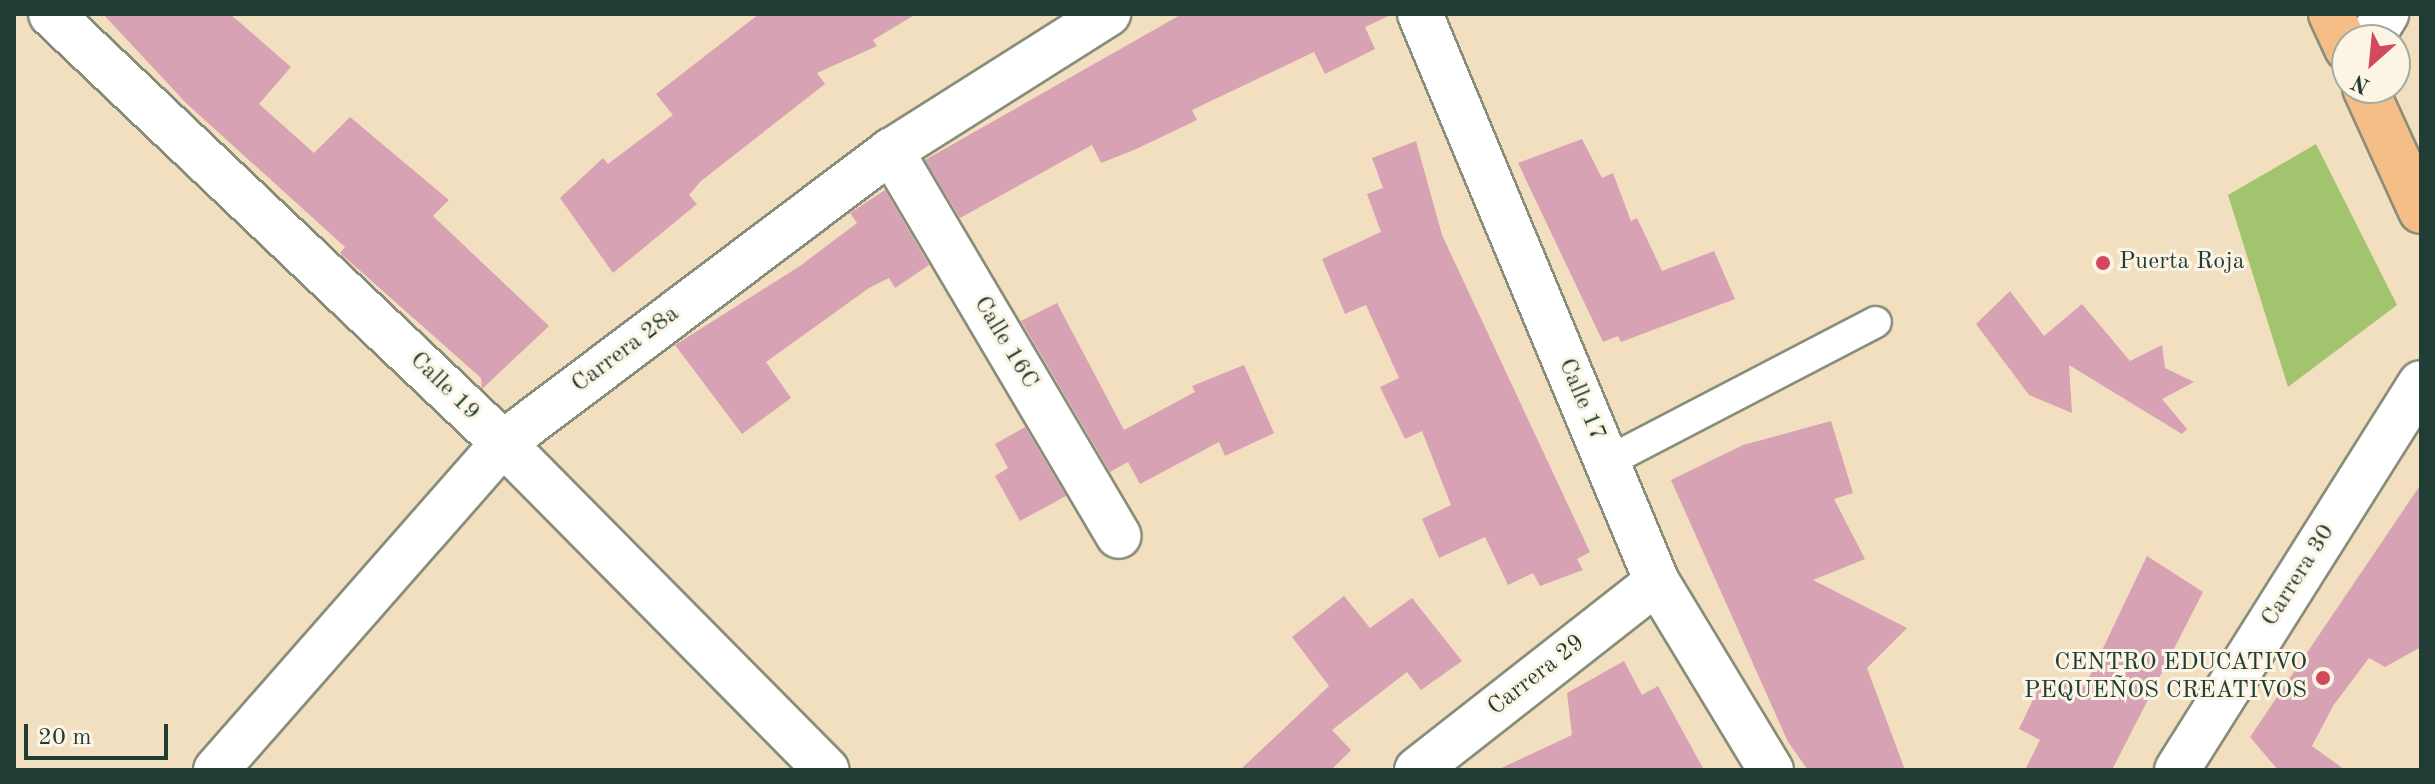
<!DOCTYPE html>
<meta charset="utf-8">
<style>
body{margin:0}
#map{position:relative;width:2435px;height:784px;overflow:hidden;background:#f2dfbf;font-family:"Old Standard TT",serif}
div>[style]{position:absolute}
.green>*{inset:0;background:#a2c46e}
.building>*{inset:0;background:#d8a2b5}
.roads{filter:drop-shadow(2px 0 #888e7a) drop-shadow(-2px 0 #888e7a) drop-shadow(0 2px #888e7a) drop-shadow(0 -2px #888e7a)}
.service>*{height:30px;margin:-15px;padding:0 15px;transform-origin:15px;border-radius:15px;background:#fff}
.minor>*{height:44px;margin:-22px;padding:0 22px;transform-origin:22px;border-radius:22px;background:#fff}
.trunk>*{height:44px;margin:-22px;padding:0 22px;transform-origin:22px;border-radius:22px;background:#f6be87}
.dots>*{width:22px;height:22px;translate:-50% -50%;box-sizing:border-box;border:4px solid #fcf5e5;border-radius:50%}
span{translate:-50% -50%;white-space:nowrap;text-align:center;line-height:1.15;-webkit-text-stroke:6px #fcf5e5;paint-order:stroke}
.poi-label{font-size:24px;color:#1f3d34}
.left{translate:0 -50%;text-align:left}
.right{translate:-100% -50%;text-align:right}
.street-label{font-size:24px;color:#1f3d34}
.frame{position:absolute;inset:0;border:16px solid #1f3d34;pointer-events:none}
.north{position:absolute;left:2331px;top:24px;width:80px;height:80px;box-sizing:border-box;background:#fcf5e5;border:2px solid #a4ab9e;border-radius:50%;rotate:207deg;font-size:22px;font-weight:700;line-height:32px;text-align:center;color:#1f3d34}
.north::after{content:'';display:block;margin:auto;width:28px;height:36px;background:#d1495b;clip-path:polygon(50% 0,100% 100%,50% 72%,0 100%)}
.scale{position:absolute;left:24px;top:724px;width:144px;height:36px;box-sizing:border-box;border:4px solid #1f3d34;border-top:0;padding-left:10px;font-size:24px;line-height:28px;white-space:nowrap;color:#1f3d34;-webkit-text-stroke:6px #fcf5e5;paint-order:stroke}
</style>
<div id="map">
<div class="green">
<i style="clip-path:polygon(2316px 144px,2397px 305px,2288px 387px,2228px 195px)"></i>
</div>
<div class="building">
<i style="clip-path:polygon(103px 14px,230px 14px,291px 67px,259px 104px,314px 153px,350px 117px,449px 200px,433px 216px,549px 326px,482px 389px,481px 378px,340px 253px,345px 247px,186px 103px)"></i>
<i style="clip-path:polygon(759px 14px,916px 14px,873px 40px,877px 46px,817px 73px,825px 84px,701px 181px,689px 195px,697px 204px,613px 273px,560px 198px,603px 158px,608px 164px,673px 115px,656px 94px)"></i>
<i style="clip-path:polygon(1182px 14px,1393px 14px,1365px 27px,1375px 49px,1325px 74px,1314px 52px,1192px 110px,1197px 120px,1134px 150px,1101px 163px,1092px 145px,960px 218px,925px 160px)"></i>
<i style="clip-path:polygon(1582px 139px,1602px 178px,1613px 173px,1631px 221px,1637px 218px,1662px 271px,1714px 251px,1735px 299px,1621px 342px,1618px 336px,1603px 342px,1518px 163px)"></i>
<i style="clip-path:polygon(1416px 141px,1442px 235px,1590px 552px,1577px 559px,1583px 570px,1540px 586px,1533px 573px,1508px 585px,1485px 537px,1439px 558px,1422px 519px,1451px 505px,1422px 431px,1405px 439px,1380px 387px,1399px 378px,1366px 305px,1345px 314px,1322px 259px,1381px 232px,1367px 194px,1383px 188px,1372px 158px)"></i>
<i style="clip-path:polygon(885px 190px,929px 265px,895px 288px,889px 278px,869px 288px,766px 362px,791px 398px,742px 434px,675px 345px,800px 266px,857px 223px,850px 213px)"></i>
<i style="clip-path:polygon(2010px 291px,2044px 336px,2082px 304px,2130px 361px,2162px 345px,2165px 368px,2194px 382px,2162px 399px,2187px 429px,2182px 434px,2069px 365px,2072px 413px,2029px 395px,1976px 324px)"></i>
<i style="clip-path:polygon(1057px 303px,1124px 430px,1195px 392px,1192px 386px,1244px 365px,1274px 433px,1225px 456px,1219px 442px,1140px 484px,1128px 462px,1110px 472px,1021px 321px)"></i>
<i style="clip-path:polygon(1831px 421px,1853px 493px,1834px 499px,1865px 559px,1813px 580px,1907px 628px,1867px 668px,1905px 770px,1808px 770px,1788px 742px,1671px 480px,1743px 445px)"></i>
<i style="clip-path:polygon(1025px 427px,1066px 496px,1020px 521px,995px 476px,1008px 468px,995px 444px)"></i>
<i style="clip-path:polygon(2421px 484px,2421px 647px,2385px 667px,2369px 658px,2333px 706px,2312px 746px,2345px 770px,2278px 770px,2250px 737px)"></i>
<i style="clip-path:polygon(2147px 556px,2203px 592px,2112px 770px,2025px 770px,2040px 740px,2019px 729px,2043px 678px,2085px 686px)"></i>
<i style="clip-path:polygon(1344px 596px,1370px 628px,1412px 598px,1462px 661px,1421px 690px,1407px 672px,1332px 730px,1351px 750px,1331px 770px,1240px 770px,1329px 686px,1292px 637px)"></i>
<i style="clip-path:polygon(1624px 661px,1642px 695px,1658px 686px,1704px 770px,1497px 770px,1572px 735px,1567px 693px)"></i>
</div>
<div class="roads">
<div class="service">
<i style="left:1607px;top:462px;width:303px;rotate:-27.5deg"></i>
</div>
<div class="minor">
<i style="left:51px;top:14px;width:623px;rotate:43.5deg"></i>
<i style="left:503px;top:443px;width:460px;rotate:45.3deg"></i>
<i style="left:1420px;top:14px;width:615px;rotate:67.35deg"></i>
<i style="left:1657px;top:582px;width:220px;rotate:58.8deg"></i>
<i style="left:2370px;top:40px;width:31px;rotate:-58deg"></i>
<i style="left:891px;top:151px;width:447px;rotate:59.4deg"></i>
<i style="left:216px;top:770px;width:435px;rotate:-48.7deg"></i>
<i style="left:503px;top:443px;width:486px;rotate:-37deg"></i>
<i style="left:891px;top:151px;width:257px;rotate:-32.3deg"></i>
<i style="left:1417px;top:770px;width:305px;rotate:-38.1deg"></i>
<i style="left:2177px;top:770px;width:457px;rotate:-57.8deg"></i>
</div>
<div class="trunk">
<i style="left:2331px;top:14px;width:38px;rotate:65deg"></i>
<i style="left:2365px;top:88px;width:135px;rotate:65.5deg"></i>
</div>
</div>
<div class="dots">
<i style="left:2103px;top:263px;background:#d1495b"></i>
<i style="left:2323px;top:678px;background:#d1495b"></i>
</div>
<div class="poi-label">
<span class="left" style="left:2119px;top:263px">Puerta Roja</span>
<span class="right" style="left:2307px;top:678px">CENTRO EDUCATIVO<br>PEQUEÑOS CREATIVOS</span>
</div>
<div class="street-label">
<span style="left:1005px;top:343px;rotate:59deg">Calle 16C</span>
<span style="left:626px;top:350px;rotate:-37deg">Carrera 28a</span>
<span style="left:444px;top:387px;rotate:44deg">Calle 19</span>
<span style="left:1581px;top:400px;rotate:67deg">Calle 17</span>
<span style="left:2299px;top:576px;rotate:-58deg">Carrera 30</span>
<span style="left:1537px;top:676px;rotate:-38deg">Carrera 29</span>
</div>
<div class="frame"></div>
<div class="north">N</div>
<div class="scale">20 m</div>
</div>
